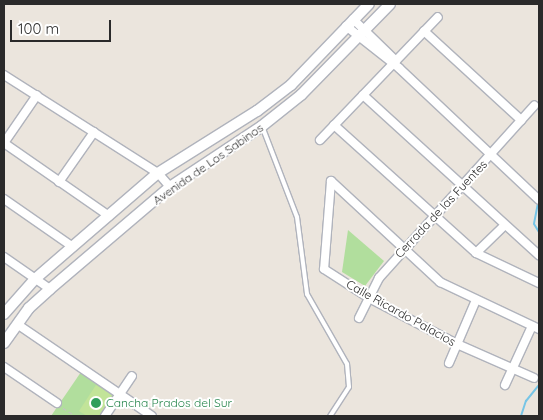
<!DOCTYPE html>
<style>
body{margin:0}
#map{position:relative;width:543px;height:420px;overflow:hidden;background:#ebe5dd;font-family:Quicksand,sans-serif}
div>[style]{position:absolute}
.green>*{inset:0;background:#b1de9d}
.pitch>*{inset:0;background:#c2e499}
.stream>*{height:2px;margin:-1px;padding:0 1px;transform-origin:1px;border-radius:1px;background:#77c5e6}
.path>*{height:1px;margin-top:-0.5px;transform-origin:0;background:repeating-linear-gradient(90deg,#c3c3c3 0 4px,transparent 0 6.5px)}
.roads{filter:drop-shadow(1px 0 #b0b3bc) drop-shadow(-1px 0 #b0b3bc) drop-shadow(0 1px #b0b3bc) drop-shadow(0 -1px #b0b3bc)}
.service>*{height:4px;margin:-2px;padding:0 2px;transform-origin:2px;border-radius:2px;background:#fff}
.minor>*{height:8px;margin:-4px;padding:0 4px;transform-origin:4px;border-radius:4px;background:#fff}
.tertiary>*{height:10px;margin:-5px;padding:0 5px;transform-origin:5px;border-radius:5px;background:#fff}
.dots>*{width:14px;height:14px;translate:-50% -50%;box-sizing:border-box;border:2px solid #fff;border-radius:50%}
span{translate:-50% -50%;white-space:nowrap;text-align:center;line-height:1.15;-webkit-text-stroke:4px #fff;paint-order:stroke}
.street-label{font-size:12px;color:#2a2a2a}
.leisure-label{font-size:12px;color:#27864d}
.left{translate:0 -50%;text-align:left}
.frame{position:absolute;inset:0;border:5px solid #2a2a2a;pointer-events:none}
.scale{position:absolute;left:10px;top:20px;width:101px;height:22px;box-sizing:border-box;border:2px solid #2a2a2a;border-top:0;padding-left:6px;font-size:15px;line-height:18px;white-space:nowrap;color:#2a2a2a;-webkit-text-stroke:4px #fff;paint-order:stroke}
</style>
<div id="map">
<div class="green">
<i style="clip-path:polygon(348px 230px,384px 261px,365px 286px,342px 272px)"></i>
<i style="clip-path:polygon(81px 372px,116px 396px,102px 416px,51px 416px)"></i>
</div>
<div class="pitch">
<i style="clip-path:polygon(96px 385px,113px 396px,99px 416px,87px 416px,79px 411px)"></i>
</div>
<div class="stream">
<i style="left:538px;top:203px;width:21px;rotate:101deg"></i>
<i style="left:534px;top:224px;width:9px;rotate:58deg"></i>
<i style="left:521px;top:416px;width:16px;rotate:-72deg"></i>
<i style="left:526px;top:401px;width:21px;rotate:-51deg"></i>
</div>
<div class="path">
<i style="left:63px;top:408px;width:15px;rotate:32deg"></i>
</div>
<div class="roads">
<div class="service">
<i style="left:262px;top:126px;width:97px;rotate:69deg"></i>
<i style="left:297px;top:217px;width:78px;rotate:82.6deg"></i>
<i style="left:307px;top:294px;width:81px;rotate:60.3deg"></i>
<i style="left:347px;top:364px;width:23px;rotate:85deg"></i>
<i style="left:349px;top:387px;width:35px;rotate:123deg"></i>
</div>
<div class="minor">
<i style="left:353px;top:19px;width:60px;rotate:44.3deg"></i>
<i style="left:346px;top:26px;width:68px;rotate:38.4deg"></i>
<i style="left:399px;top:68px;width:192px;rotate:43.3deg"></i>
<i style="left:424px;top:31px;width:132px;rotate:42.5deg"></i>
<i style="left:4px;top:75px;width:183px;rotate:32.5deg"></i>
<i style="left:158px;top:173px;width:18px;rotate:49deg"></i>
<i style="left:363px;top:95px;width:238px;rotate:42.3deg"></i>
<i style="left:334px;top:125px;width:191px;rotate:42deg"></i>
<i style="left:476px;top:253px;width:70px;rotate:25.5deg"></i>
<i style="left:320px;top:140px;width:170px;rotate:-46.2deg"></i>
<i style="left:4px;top:143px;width:128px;rotate:34.8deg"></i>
<i style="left:4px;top:143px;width:58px;rotate:-55.5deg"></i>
<i style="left:331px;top:181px;width:88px;rotate:94.5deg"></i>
<i style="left:324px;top:269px;width:54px;rotate:32.8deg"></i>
<i style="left:369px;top:298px;width:99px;rotate:27.6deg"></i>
<i style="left:457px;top:344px;width:84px;rotate:23.8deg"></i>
<i style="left:331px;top:181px;width:149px;rotate:42.8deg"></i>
<i style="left:440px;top:282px;width:110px;rotate:25.4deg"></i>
<i style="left:59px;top:182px;width:61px;rotate:-55deg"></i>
<i style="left:4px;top:199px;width:84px;rotate:34.8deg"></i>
<i style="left:476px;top:253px;width:40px;rotate:-44deg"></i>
<i style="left:4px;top:257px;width:56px;rotate:34.8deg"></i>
<i style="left:359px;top:318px;width:45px;rotate:-63.4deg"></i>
<i style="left:379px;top:278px;width:232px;rotate:-48deg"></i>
<i style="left:17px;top:324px;width:163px;rotate:34.3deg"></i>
<i style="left:449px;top:363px;width:69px;rotate:-66.8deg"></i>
<i style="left:4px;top:367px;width:64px;rotate:34.2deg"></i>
<i style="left:505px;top:385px;width:65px;rotate:-65.4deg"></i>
<i style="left:105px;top:416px;width:48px;rotate:-56deg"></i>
</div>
<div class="tertiary">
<i style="left:4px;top:314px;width:47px;rotate:-48.5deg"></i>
<i style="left:35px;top:279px;width:162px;rotate:-40.8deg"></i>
<i style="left:158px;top:173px;width:117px;rotate:-32.1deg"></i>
<i style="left:257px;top:111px;width:43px;rotate:-37.4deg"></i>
<i style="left:291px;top:85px;width:112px;rotate:-46.1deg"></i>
<i style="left:4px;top:343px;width:43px;rotate:-54.5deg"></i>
<i style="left:29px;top:308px;width:28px;rotate:-42deg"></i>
<i style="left:50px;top:289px;width:157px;rotate:-40.4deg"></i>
<i style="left:170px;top:187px;width:110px;rotate:-33.5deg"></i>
<i style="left:262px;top:126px;width:50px;rotate:-38.5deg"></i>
<i style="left:301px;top:95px;width:127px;rotate:-45.6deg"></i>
</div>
</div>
<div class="dots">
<i style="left:96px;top:403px;background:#2e9e5b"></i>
</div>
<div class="street-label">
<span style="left:208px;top:164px;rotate:-35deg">Avenida de Los Sabinos</span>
<span style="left:441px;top:209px;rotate:-47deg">Cerrada de las Fuentes</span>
<span style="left:401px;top:313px;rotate:29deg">Calle Ricardo Palacios</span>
</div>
<div class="leisure-label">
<span class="left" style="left:106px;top:403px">Cancha Prados del Sur</span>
</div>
<div class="frame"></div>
<div class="scale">100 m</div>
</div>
